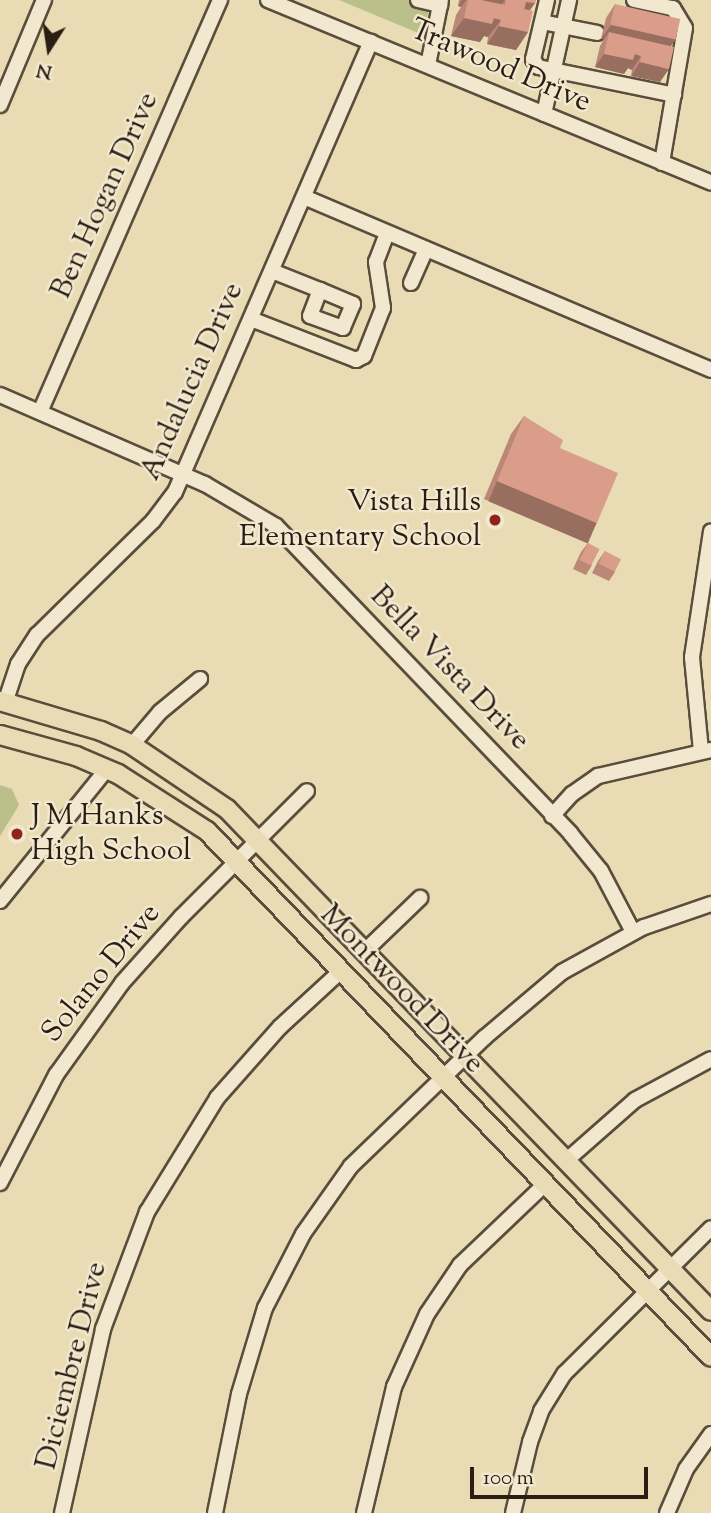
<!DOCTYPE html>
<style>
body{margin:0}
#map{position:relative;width:711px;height:1513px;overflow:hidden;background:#e9dcb5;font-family:"Sorts Mill Goudy",serif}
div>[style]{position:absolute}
.green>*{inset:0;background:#bbbf8a}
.roads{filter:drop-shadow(2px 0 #5a4d3b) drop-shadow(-2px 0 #5a4d3b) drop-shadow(0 2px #5a4d3b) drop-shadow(0 -2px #5a4d3b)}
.minor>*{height:14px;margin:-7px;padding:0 7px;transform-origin:7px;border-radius:7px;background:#f1e8cf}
.major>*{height:18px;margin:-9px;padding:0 9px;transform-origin:9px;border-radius:9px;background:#e9dcb5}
.wall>*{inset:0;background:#bb8777}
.shaded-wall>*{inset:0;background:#986e61;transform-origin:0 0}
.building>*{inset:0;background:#d99d8a;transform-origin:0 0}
.dots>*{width:19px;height:19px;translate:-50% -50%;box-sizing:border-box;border:4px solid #f1e8cf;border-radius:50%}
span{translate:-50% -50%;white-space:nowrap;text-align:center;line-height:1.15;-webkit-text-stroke:5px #f1e8cf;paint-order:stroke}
.street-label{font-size:30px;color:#2a1d12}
.poi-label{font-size:30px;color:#2a1d12}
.right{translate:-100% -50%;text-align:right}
.left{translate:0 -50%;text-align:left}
.north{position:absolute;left:14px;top:14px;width:70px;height:70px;-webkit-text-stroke:5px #f1e8cf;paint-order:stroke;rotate:192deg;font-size:19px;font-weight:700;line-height:28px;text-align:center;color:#2a1d12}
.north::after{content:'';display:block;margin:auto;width:24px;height:32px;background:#2a1d12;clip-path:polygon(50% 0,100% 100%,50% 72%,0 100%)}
.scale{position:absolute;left:470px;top:1467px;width:178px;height:32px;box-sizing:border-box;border:4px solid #2a1d12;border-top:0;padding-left:9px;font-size:21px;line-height:24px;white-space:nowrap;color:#2a1d12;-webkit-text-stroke:5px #f1e8cf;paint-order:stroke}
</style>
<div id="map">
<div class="green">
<i style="clip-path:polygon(339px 0,431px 0,423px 35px)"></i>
<i style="clip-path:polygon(0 785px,12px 789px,19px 805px,0 836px)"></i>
</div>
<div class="roads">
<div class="minor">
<i style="left:268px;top:0;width:479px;rotate:22.4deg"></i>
<i style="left:418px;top:0;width:23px;rotate:13deg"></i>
<i style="left:547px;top:0;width:61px;rotate:103.3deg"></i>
<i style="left:533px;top:59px;width:9px;rotate:58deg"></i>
<i style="left:538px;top:67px;width:139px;rotate:11.6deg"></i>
<i style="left:634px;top:0;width:40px;rotate:12deg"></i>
<i style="left:673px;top:8px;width:23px;rotate:59deg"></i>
<i style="left:685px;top:28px;width:137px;rotate:99.7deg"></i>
<i style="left:542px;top:22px;width:56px;rotate:11.3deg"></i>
<i style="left:428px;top:65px;width:66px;rotate:-78.7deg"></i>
<i style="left:0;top:105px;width:114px;rotate:-67.3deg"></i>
<i style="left:544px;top:114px;width:117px;rotate:-77.6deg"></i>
<i style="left:304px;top:197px;width:442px;rotate:23deg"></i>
<i style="left:272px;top:271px;width:52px;rotate:21.6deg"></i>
<i style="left:320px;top:290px;width:36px;rotate:23deg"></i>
<i style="left:353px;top:304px;width:26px;rotate:113deg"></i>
<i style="left:343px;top:328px;width:35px;rotate:-160deg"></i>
<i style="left:310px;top:316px;width:28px;rotate:-69deg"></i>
<i style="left:411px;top:283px;width:37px;rotate:-66deg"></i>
<i style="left:251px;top:319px;width:113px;rotate:21.3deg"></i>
<i style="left:356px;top:360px;width:9px;rotate:-27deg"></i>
<i style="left:364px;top:356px;width:52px;rotate:-68.4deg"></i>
<i style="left:383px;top:308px;width:47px;rotate:-98.7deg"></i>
<i style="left:376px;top:262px;width:31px;rotate:-69deg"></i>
<i style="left:0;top:395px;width:223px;rotate:23.5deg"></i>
<i style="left:205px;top:484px;width:82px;rotate:30.6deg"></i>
<i style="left:276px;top:526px;width:425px;rotate:46.2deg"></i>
<i style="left:570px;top:833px;width:49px;rotate:50.8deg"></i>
<i style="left:601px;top:871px;width:69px;rotate:62.3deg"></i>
<i style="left:40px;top:412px;width:450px;rotate:-66.4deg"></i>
<i style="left:5px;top:703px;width:41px;rotate:-71.6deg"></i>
<i style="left:18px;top:664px;width:35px;rotate:-57deg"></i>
<i style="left:37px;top:635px;width:163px;rotate:-44.5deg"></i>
<i style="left:153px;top:521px;width:36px;rotate:-53deg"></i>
<i style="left:175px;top:492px;width:491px;rotate:-66.5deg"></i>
<i style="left:132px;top:745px;width:43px;rotate:-49.7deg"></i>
<i style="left:160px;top:712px;width:52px;rotate:-39.5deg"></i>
<i style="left:701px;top:751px;width:94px;rotate:-95.5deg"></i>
<i style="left:692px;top:657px;width:127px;rotate:-81.4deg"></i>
<i style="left:552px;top:816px;width:30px;rotate:-48deg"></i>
<i style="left:572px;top:794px;width:32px;rotate:-35deg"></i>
<i style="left:598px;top:776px;width:116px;rotate:-13deg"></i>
<i style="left:0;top:901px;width:170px;rotate:-51deg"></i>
<i style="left:367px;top:949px;width:74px;rotate:-43.9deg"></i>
<i style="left:568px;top:1159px;width:89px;rotate:-41.4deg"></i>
<i style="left:635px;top:1100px;width:86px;rotate:-28.3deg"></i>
<i style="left:0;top:1183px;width:122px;rotate:-62.6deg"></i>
<i style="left:56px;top:1075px;width:113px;rotate:-54.3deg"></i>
<i style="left:122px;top:983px;width:89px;rotate:-48.2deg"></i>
<i style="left:181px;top:917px;width:178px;rotate:-45deg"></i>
<i style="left:62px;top:1513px;width:189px;rotate:-77.4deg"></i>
<i style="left:103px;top:1329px;width:125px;rotate:-69.4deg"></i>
<i style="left:147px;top:1212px;width:134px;rotate:-58.4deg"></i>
<i style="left:217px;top:1098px;width:95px;rotate:-48.4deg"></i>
<i style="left:280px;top:1027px;width:84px;rotate:-42.6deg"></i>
<i style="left:215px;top:1513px;width:121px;rotate:-78.6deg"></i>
<i style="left:239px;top:1394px;width:90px;rotate:-73.2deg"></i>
<i style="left:265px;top:1308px;width:83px;rotate:-62.8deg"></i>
<i style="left:303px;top:1234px;width:83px;rotate:-54.8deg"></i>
<i style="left:351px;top:1166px;width:185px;rotate:-43.9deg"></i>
<i style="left:484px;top:1038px;width:102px;rotate:-40.2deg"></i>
<i style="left:562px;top:972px;width:94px;rotate:-28.8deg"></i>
<i style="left:644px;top:927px;width:71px;rotate:-18.9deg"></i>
<i style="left:364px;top:1513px;width:130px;rotate:-76.6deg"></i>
<i style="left:394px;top:1387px;width:80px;rotate:-65.7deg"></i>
<i style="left:427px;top:1314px;width:59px;rotate:-56deg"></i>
<i style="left:460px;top:1265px;width:117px;rotate:-43.6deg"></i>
<i style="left:513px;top:1513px;width:73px;rotate:-76.5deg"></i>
<i style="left:530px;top:1442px;width:33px;rotate:-70deg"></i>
<i style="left:541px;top:1411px;width:44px;rotate:-58.1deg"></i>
<i style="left:564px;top:1374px;width:207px;rotate:-44.8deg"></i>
<i style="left:667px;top:1513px;width:48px;rotate:-66.6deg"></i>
<i style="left:686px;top:1469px;width:43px;rotate:-54.5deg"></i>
</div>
<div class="major">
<i style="left:0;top:701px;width:105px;rotate:16.5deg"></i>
<i style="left:101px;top:731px;width:34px;rotate:24deg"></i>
<i style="left:132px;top:745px;width:115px;rotate:34deg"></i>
<i style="left:227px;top:809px;width:697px;rotate:46.05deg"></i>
<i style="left:0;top:735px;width:79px;rotate:15.4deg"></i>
<i style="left:76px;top:756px;width:46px;rotate:23.2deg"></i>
<i style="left:118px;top:774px;width:106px;rotate:32.6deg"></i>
<i style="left:207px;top:831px;width:728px;rotate:46.22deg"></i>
</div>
</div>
<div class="wall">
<i style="clip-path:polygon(459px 0,536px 0,535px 3px,530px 10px,528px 32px,516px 50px,487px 44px,488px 37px,484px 36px,480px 42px,451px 36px,456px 15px,461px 7px,458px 6px)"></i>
<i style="clip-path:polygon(615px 4px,676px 39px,670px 47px,660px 82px,631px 76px,632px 70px,628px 68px,624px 74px,595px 67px,600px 46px,604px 39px,601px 39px,606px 18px)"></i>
<i style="clip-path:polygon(524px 416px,560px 448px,597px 523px,585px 541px,484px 499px,511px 434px)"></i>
<i style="clip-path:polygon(588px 543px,592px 565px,586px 575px,573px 569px,581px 552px)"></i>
<i style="clip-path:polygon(605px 551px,615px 572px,609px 581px,592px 573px,598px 561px)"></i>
</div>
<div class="shaded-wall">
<i style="clip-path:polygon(462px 0,466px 0,461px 7px,458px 6px)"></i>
<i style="clip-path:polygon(468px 0,505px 0,494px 15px)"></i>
<i style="clip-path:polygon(526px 2px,535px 3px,522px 21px)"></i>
<i style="clip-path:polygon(464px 18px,494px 18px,501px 20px,488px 37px,484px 36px,480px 42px,451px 36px)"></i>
<i style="clip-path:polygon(611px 25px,676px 39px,666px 53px,609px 32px,604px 39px,601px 39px)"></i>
<i style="clip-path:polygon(499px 26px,528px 32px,516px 50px,487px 44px)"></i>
<i style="clip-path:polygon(604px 54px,635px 54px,641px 56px,632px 70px,628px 68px,624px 74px,595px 67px)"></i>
<i style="clip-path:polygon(640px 62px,669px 69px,660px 82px,631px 76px)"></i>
<i style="left:497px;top:481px;width:108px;height:22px;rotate:23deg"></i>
</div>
<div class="building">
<i style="clip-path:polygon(468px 0,481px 0,505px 5px,506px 0,536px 0,535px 3px,526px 2px,524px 9px,533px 11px,528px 32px,499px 26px,501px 20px,494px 18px,492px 24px,464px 18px)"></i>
<i style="left:615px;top:4px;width:67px;height:21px;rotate:13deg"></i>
<i style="clip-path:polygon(609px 32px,674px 47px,669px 69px,640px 62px,641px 56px,635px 54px,633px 60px,604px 54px)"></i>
<i style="clip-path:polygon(524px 416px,563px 440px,560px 448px,618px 473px,597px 523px,497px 481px)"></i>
<i style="left:588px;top:543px;width:13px;height:19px;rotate:27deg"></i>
<i style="left:605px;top:551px;width:18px;height:14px;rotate:27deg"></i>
</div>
<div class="dots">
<i style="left:495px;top:520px;background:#8f2418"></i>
<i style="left:17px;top:834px;background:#8f2418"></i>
</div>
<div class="street-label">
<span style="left:500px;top:67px;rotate:23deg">Trawood Drive</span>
<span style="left:106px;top:196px;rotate:-66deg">Ben Hogan Drive</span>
<span style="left:193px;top:382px;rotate:-66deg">Andalucia Drive</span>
<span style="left:449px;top:669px;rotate:46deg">Bella Vista Drive</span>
<span style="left:102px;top:974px;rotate:-51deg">Solano Drive</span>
<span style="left:401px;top:990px;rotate:46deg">Montwood Drive</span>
<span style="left:73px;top:1366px;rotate:-76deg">Diciembre Drive</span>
</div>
<div class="poi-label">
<span class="right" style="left:481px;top:520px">Vista Hills<br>Elementary School</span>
<span class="left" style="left:31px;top:834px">J M Hanks<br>High School</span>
</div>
<div class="north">N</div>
<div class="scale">100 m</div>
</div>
